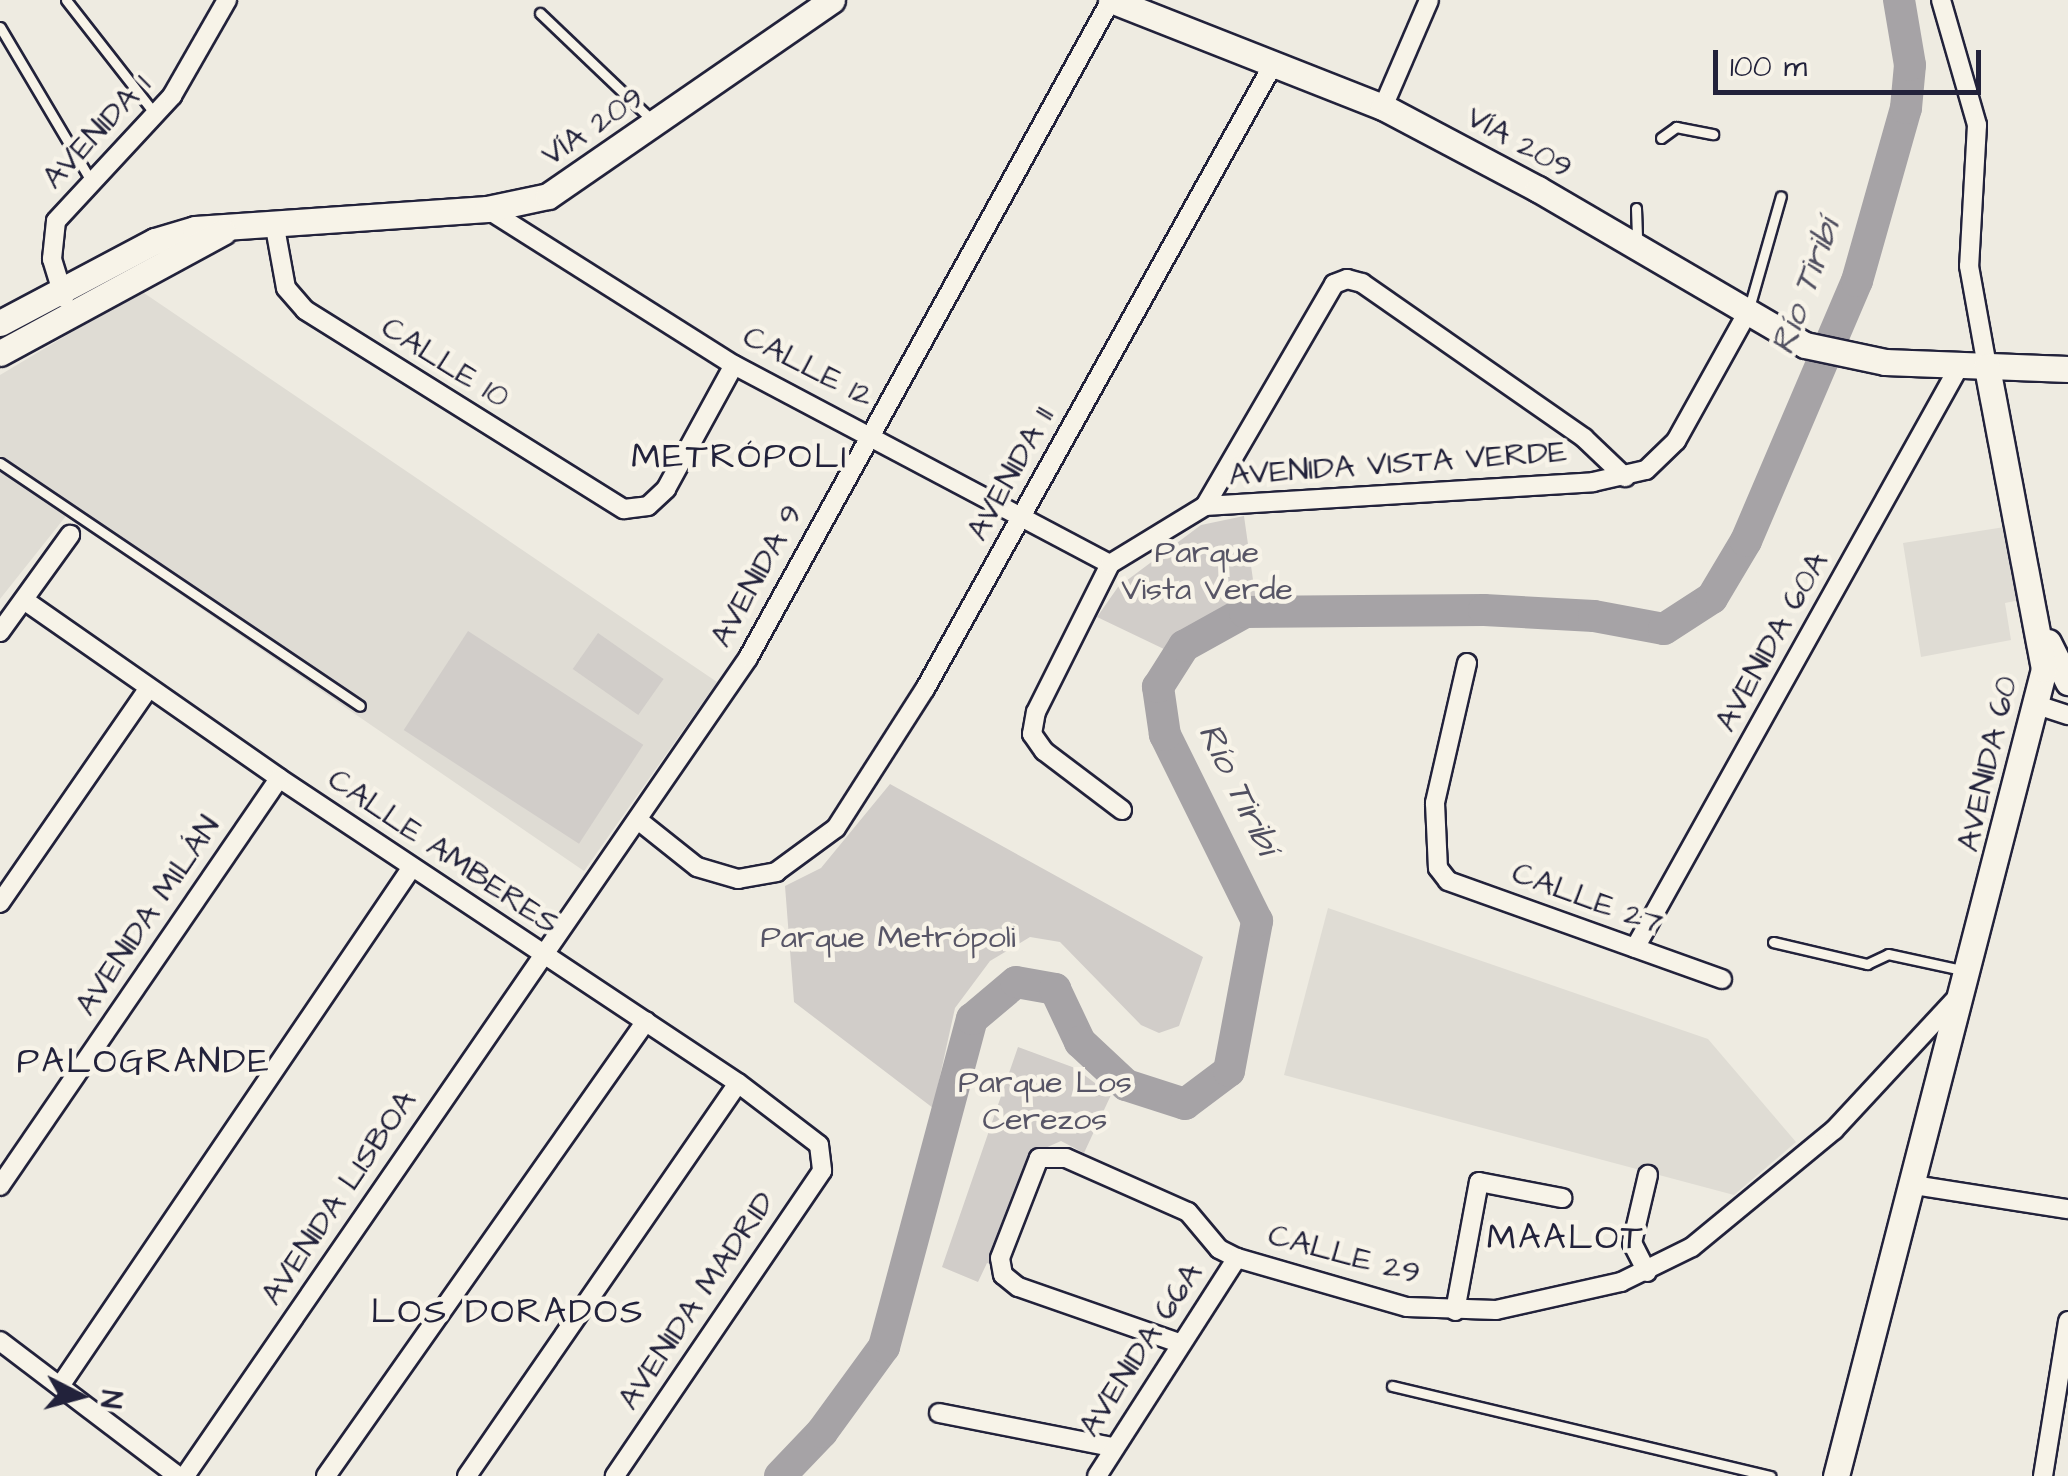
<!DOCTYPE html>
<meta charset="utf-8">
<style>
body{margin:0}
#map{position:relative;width:2068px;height:1476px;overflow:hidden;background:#eeebe1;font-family:"Architects Daughter",sans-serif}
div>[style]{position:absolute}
.built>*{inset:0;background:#dfdcd4}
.green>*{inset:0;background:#d1cdc9;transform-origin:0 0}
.river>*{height:32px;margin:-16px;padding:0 16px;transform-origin:16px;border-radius:16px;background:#a6a3a6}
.roads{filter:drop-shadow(2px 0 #22223b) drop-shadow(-2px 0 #22223b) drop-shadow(0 2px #22223b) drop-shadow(0 -2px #22223b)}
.lane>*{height:9px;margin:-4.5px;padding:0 4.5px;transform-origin:4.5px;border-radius:4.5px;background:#f7f3e8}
.street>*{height:18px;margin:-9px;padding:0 9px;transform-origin:9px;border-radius:9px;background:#f7f3e8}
.secondary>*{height:25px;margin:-12.5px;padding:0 12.5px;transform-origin:12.5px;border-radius:12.5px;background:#f7f3e8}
span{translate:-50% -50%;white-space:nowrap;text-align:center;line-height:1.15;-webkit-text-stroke:9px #f7f3e8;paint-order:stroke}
.street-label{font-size:32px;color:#22223b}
.park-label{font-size:32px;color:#575566}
.water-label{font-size:35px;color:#504f60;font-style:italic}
.neighbourhood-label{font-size:35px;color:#22223b;letter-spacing:2.5px}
.north{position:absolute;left:30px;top:1346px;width:100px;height:100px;-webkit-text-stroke:8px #f7f3e8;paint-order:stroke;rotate:96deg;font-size:28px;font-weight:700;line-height:40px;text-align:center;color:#22223b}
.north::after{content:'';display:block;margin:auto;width:35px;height:45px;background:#22223b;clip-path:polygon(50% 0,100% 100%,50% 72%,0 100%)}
.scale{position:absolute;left:1713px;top:50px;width:268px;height:45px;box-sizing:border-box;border:5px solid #22223b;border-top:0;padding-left:12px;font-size:30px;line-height:35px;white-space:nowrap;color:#22223b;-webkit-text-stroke:8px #f7f3e8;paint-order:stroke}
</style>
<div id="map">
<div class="built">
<i style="clip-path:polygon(141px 291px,717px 682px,584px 871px,66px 516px,0 599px,0 375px)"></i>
<i style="clip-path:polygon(2011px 526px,2025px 599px,2005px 603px,2011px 640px,1921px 657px,1903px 543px)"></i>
<i style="clip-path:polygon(1328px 908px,1708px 1039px,1796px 1142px,1734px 1195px,1284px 1075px)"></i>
</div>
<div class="green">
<i style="clip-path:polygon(1244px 516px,1256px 601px,1173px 638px,1166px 650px,1097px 617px,1118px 587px,1201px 525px)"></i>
<i style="left:468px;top:631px;width:209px;height:118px;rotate:33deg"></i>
<i style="left:598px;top:633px;width:80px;height:44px;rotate:35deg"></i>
<i style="clip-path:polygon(890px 784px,1203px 957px,1179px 1026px,1159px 1033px,1141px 1025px,1060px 942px,1030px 937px,990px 961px,955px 1008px,933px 1108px,794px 1002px,785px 886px,821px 868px)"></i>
<i style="clip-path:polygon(1018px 1047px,1075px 1068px,1111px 1095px,1084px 1153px,1061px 1141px,1043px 1149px,994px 1265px,987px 1263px,978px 1282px,942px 1267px)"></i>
</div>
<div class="river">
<i style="left:780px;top:1476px;width:61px;rotate:-46.3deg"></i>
<i style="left:822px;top:1432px;width:105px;rotate:-53.9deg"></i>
<i style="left:884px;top:1347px;width:340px;rotate:-75deg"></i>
<i style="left:972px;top:1019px;width:57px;rotate:-40.1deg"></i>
<i style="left:1016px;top:982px;width:40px;rotate:10deg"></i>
<i style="left:1055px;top:989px;width:59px;rotate:64.7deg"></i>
<i style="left:1080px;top:1042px;width:63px;rotate:43.1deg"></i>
<i style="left:1126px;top:1085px;width:62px;rotate:17.9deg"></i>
<i style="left:1185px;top:1104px;width:55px;rotate:-36.9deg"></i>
<i style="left:1229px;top:1071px;width:153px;rotate:-79.4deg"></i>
<i style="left:1257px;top:921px;width:208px;rotate:-116.3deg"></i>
<i style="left:1165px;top:735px;width:49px;rotate:-98.3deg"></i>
<i style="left:1158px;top:687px;width:49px;rotate:-57.6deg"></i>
<i style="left:1184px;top:646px;width:70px;rotate:-29.1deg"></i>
<i style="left:1245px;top:612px;width:239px;rotate:-0.5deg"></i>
<i style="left:1484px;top:610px;width:110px;rotate:3.1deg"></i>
<i style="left:1594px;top:616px;width:71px;rotate:10.5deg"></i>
<i style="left:1664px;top:629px;width:57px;rotate:-32.9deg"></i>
<i style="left:1712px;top:598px;width:66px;rotate:-59.2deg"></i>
<i style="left:1746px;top:541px;width:283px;rotate:-66.9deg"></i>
<i style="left:1857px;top:281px;width:180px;rotate:-74.2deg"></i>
<i style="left:1906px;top:108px;width:43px;rotate:-84.7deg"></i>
<i style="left:1910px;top:65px;width:66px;rotate:-99.6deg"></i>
</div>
<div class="roads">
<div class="lane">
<i style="left:66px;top:0;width:145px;rotate:52deg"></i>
<i style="left:540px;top:13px;width:158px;rotate:43.7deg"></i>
<i style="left:0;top:27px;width:179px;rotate:59.4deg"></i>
<i style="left:1661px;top:138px;width:19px;rotate:-36deg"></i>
<i style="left:1676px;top:127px;width:38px;rotate:11deg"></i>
<i style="left:1636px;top:208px;width:33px;rotate:88deg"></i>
<i style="left:1749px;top:308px;width:116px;rotate:-74.1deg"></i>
<i style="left:0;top:463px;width:434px;rotate:34deg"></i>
<i style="left:1773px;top:942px;width:97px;rotate:13.2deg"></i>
<i style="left:1867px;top:964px;width:23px;rotate:-25deg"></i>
<i style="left:1888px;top:954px;width:76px;rotate:12.2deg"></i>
<i style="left:1392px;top:1386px;width:389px;rotate:13.4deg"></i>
</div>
<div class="street">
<i style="left:1941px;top:0;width:130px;rotate:73.9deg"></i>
<i style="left:1977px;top:125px;width:141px;rotate:93.2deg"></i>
<i style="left:1969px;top:266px;width:102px;rotate:79.8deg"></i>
<i style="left:1383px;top:107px;width:116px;rotate:-66.7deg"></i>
<i style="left:487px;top:209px;width:292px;rotate:32.3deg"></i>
<i style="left:734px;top:365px;width:425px;rotate:27.9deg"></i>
<i style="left:274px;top:222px;width:67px;rotate:79.7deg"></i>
<i style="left:286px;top:288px;width:29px;rotate:49deg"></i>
<i style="left:305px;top:310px;width:376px;rotate:32deg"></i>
<i style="left:624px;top:509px;width:24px;rotate:-7deg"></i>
<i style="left:648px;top:506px;width:25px;rotate:-43deg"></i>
<i style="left:666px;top:489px;width:141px;rotate:-61.3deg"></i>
<i style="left:64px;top:298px;width:41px;rotate:-107.1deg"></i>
<i style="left:52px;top:259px;width:38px;rotate:-84deg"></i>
<i style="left:56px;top:221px;width:171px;rotate:-47.1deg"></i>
<i style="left:172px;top:96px;width:111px;rotate:-60.2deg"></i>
<i style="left:1205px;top:506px;width:257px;rotate:-59.8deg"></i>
<i style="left:1334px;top:284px;width:14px;rotate:-21deg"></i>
<i style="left:1347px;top:279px;width:16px;rotate:15deg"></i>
<i style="left:1362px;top:283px;width:271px;rotate:34.9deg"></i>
<i style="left:1584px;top:438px;width:57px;rotate:43.6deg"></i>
<i style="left:24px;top:600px;width:311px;rotate:34.9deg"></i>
<i style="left:279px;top:778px;width:551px;rotate:33.6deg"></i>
<i style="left:738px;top:1083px;width:102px;rotate:37.4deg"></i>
<i style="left:819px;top:1145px;width:26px;rotate:83deg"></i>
<i style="left:822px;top:1171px;width:369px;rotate:124.2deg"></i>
<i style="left:0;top:632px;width:120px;rotate:-54.2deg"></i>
<i style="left:1467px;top:663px;width:144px;rotate:102.9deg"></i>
<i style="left:1435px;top:803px;width:65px;rotate:87.4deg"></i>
<i style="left:1438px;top:868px;width:16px;rotate:52deg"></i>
<i style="left:1448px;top:881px;width:291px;rotate:19.7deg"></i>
<i style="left:2037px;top:705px;width:33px;rotate:18deg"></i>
<i style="left:1122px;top:810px;width:98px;rotate:-142.9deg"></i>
<i style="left:1044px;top:751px;width:21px;rotate:-125deg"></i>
<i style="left:1032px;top:734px;width:22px;rotate:-80deg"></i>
<i style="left:1036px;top:712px;width:165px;rotate:-63.4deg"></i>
<i style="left:1110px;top:564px;width:111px;rotate:-31.4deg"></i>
<i style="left:1205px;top:506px;width:389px;rotate:-3.5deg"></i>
<i style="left:1593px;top:482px;width:54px;rotate:-12.8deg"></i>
<i style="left:1646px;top:470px;width:42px;rotate:-44deg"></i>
<i style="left:1676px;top:441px;width:144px;rotate:-60.9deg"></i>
<i style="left:638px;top:820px;width:75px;rotate:38.5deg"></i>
<i style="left:697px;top:867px;width:43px;rotate:16.3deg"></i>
<i style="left:738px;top:879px;width:39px;rotate:-10deg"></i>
<i style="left:776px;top:872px;width:74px;rotate:-36.3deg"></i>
<i style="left:836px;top:828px;width:165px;rotate:-57.4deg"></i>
<i style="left:925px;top:689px;width:717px;rotate:-60.86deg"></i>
<i style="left:0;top:903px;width:260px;rotate:-55.3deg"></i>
<i style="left:1635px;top:948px;width:667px;rotate:-60.86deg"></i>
<i style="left:1914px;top:1185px;width:156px;rotate:8.9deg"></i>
<i style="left:0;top:1186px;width:494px;rotate:-55.6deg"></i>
<i style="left:1647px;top:1272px;width:33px;rotate:-117deg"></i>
<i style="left:1632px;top:1243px;width:70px;rotate:-76.8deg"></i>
<i style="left:1455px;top:1311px;width:131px;rotate:-79.5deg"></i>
<i style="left:1479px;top:1182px;width:85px;rotate:10.9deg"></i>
<i style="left:0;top:1341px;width:223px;rotate:37.2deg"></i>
<i style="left:1179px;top:1343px;width:170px;rotate:-160.8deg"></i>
<i style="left:1018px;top:1287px;width:19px;rotate:-141deg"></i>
<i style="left:1003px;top:1275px;width:17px;rotate:-100deg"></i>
<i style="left:1000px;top:1258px;width:107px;rotate:-68.7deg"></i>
<i style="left:1039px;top:1158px;width:27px"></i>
<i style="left:1066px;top:1158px;width:133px;rotate:23.9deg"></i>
<i style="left:1188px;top:1212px;width:48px;rotate:50deg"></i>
<i style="left:1219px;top:1249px;width:20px;rotate:27deg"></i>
<i style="left:1237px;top:1258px;width:177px;rotate:16.1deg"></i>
<i style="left:1407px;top:1307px;width:89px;rotate:1.9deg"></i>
<i style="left:1496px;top:1310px;width:128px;rotate:-12.6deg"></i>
<i style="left:1621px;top:1282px;width:79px;rotate:-26.2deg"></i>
<i style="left:1692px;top:1247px;width:184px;rotate:-39.5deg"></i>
<i style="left:1834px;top:1130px;width:176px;rotate:-47.1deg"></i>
<i style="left:60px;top:1386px;width:627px;rotate:-55.85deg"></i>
<i style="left:939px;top:1413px;width:177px;rotate:11.1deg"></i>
<i style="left:185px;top:1476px;width:993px;rotate:-55.46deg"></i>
<i style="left:748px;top:658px;width:751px;rotate:-61.12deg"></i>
<i style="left:326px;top:1476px;width:556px;rotate:-54.88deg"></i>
<i style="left:467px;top:1476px;width:477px;rotate:-55.4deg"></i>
<i style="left:1097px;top:1476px;width:259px;rotate:-57.3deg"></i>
<i style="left:2043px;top:1476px;width:157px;rotate:-80.8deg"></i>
</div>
<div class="secondary">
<i style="left:1111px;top:0;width:292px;rotate:21.5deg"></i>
<i style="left:1383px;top:107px;width:175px;rotate:27.9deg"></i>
<i style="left:1538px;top:189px;width:309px;rotate:30.3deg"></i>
<i style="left:1805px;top:345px;width:82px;rotate:12deg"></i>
<i style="left:1885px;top:362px;width:183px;rotate:2.2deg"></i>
<i style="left:0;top:323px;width:175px;rotate:-27.9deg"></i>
<i style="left:155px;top:241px;width:42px;rotate:-16.7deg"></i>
<i style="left:195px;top:229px;width:293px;rotate:-3.9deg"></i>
<i style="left:487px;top:209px;width:62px;rotate:-12deg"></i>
<i style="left:548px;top:196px;width:345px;rotate:-34.6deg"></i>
<i style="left:0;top:353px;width:254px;rotate:-28.5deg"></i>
<i style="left:2048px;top:642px;width:45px;rotate:63.4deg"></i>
<i style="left:1836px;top:1476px;width:833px;rotate:-75.55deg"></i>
<i style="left:2044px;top:669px;width:308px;rotate:-100.7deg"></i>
</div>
</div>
<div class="street-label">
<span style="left:593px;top:127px;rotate:-34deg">VÍA 209</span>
<span style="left:97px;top:132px;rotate:-47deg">AVENIDA 1</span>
<span style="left:1519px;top:143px;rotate:29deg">VÍA 209</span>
<span style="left:445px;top:363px;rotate:32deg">CALLE 10</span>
<span style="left:808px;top:367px;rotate:27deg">CALLE 12</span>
<span style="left:1398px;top:464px;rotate:-4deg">AVENIDA VISTA VERDE</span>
<span style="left:1011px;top:474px;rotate:-61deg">AVENIDA 11</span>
<span style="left:757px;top:576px;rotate:-61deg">AVENIDA 9</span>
<span style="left:1772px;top:642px;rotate:-61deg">AVENIDA 60A</span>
<span style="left:1988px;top:764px;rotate:-77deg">AVENIDA 60</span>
<span style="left:443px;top:852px;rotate:34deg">CALLE AMBERES</span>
<span style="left:1587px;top:899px;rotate:20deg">CALLE 27</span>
<span style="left:148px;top:916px;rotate:-56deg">AVENIDA MILÁN</span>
<span style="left:339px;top:1198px;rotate:-56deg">AVENIDA LISBOA</span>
<span style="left:1344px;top:1255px;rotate:15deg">CALLE 29</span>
<span style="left:697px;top:1301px;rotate:-56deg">AVENIDA MADRID</span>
<span style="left:1141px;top:1350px;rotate:-57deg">AVENIDA 66A</span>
</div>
<div class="park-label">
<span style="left:1207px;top:572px">Parque<br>Vista Verde</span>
<span style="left:888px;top:938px">Parque Metrópoli</span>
<span style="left:1045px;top:1102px">Parque Los<br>Cerezos</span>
</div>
<div class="water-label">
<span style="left:1806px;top:287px;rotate:-70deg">Río Tiribí</span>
<span style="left:1238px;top:789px;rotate:64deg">Río Tiribí</span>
</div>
<div class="neighbourhood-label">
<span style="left:740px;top:457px">METRÓPOLI</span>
<span style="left:144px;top:1062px">PALOGRANDE</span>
<span style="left:1566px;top:1238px">MAALOT</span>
<span style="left:508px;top:1312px">LOS DORADOS</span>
</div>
<div class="north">N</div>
<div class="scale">100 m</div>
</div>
